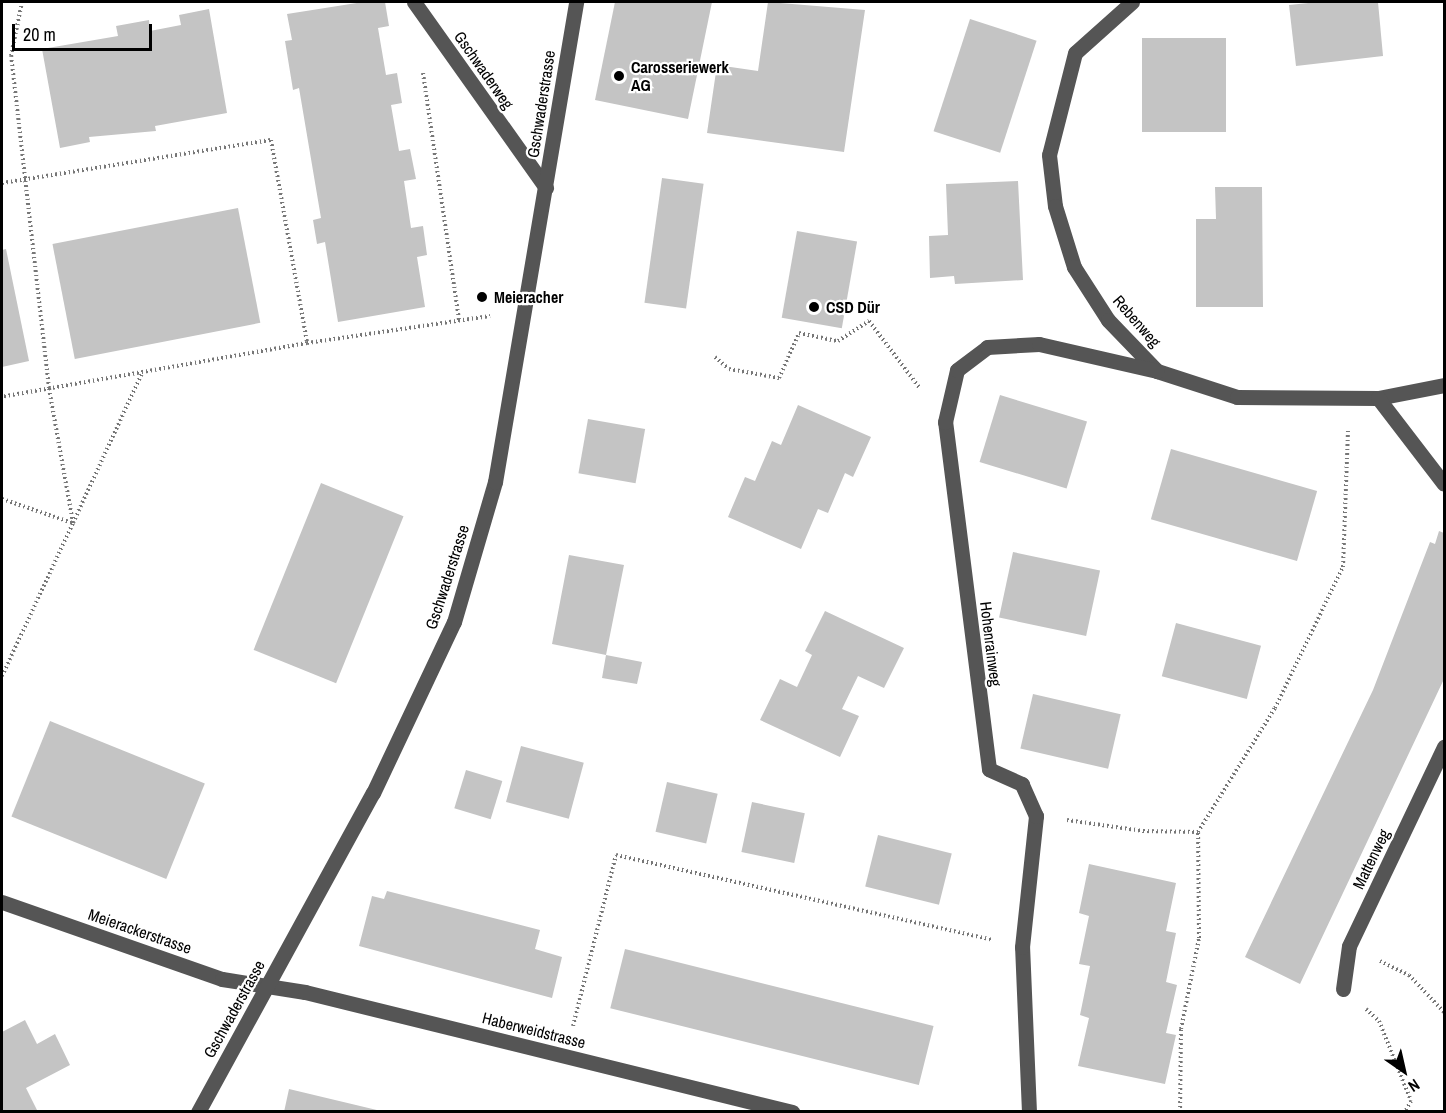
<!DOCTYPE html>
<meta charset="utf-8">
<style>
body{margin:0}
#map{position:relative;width:1446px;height:1113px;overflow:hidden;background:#fff;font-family:"Archivo Narrow",sans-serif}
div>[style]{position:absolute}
.building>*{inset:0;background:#c4c4c4;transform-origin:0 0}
.path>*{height:4px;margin-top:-2px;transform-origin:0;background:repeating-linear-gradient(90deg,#777 0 1.5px,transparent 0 4.5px)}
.minor>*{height:15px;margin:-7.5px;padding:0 7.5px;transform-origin:7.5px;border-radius:7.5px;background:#555}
.dots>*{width:16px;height:16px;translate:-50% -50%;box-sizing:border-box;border:3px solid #fff;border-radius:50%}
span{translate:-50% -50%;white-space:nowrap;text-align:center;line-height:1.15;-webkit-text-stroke:4.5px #fff;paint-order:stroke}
.poi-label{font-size:16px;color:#000;font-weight:700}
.left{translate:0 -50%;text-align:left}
.street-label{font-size:16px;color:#000}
.frame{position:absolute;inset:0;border:3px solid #000;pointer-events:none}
.north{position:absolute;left:1374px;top:1041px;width:60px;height:60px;-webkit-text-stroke:4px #fff;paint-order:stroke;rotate:146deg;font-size:16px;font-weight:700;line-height:24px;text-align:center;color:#000}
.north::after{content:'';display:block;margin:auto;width:21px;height:27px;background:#000;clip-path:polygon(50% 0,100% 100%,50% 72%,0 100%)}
.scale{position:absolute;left:12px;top:24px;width:140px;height:27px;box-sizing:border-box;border:3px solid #000;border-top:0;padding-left:8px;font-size:18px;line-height:21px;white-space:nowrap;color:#000;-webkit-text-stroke:4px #fff;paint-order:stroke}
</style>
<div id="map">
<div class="building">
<i style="clip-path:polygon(363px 2px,385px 2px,389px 26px,378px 28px,386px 75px,397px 73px,402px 103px,391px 105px,399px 151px,410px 149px,416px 179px,404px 181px,411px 228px,423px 226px,427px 255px,417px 257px,425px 307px,338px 322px,325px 242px,317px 244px,313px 220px,321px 218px,299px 88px,293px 90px,285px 41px,292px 40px,287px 14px)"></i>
<i style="clip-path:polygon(615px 2px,712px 2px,688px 119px,595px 100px)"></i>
<i style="clip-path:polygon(768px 2px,865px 10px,844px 152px,707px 133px,717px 65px,758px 71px)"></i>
<i style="clip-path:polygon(1318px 2px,1378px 2px,1383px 56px,1296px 66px,1289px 5px)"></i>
<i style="clip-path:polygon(209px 9px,227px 113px,155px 126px,156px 131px,89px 137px,90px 142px,60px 148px,42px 49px,118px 36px,116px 26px,149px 20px,150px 31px,181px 25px,179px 15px)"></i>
<i style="left:970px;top:19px;width:70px;height:118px;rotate:18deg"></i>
<i style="left:1142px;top:38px;width:84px;height:94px"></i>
<i style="left:662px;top:178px;width:42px;height:126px;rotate:8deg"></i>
<i style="clip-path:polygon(1018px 181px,1023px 280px,955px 284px,954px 276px,930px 278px,929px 236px,948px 235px,946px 184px)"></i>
<i style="clip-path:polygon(1215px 187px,1262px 187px,1263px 307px,1196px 307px,1196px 219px,1216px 219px)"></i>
<i style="left:238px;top:208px;width:117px;height:189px;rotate:79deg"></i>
<i style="left:797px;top:231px;width:61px;height:88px;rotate:10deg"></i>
<i style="clip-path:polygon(6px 249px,29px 361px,2px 367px,2px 250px)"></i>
<i style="left:1000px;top:395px;width:91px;height:70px;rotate:17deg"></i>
<i style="clip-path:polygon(798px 405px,871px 437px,853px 477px,845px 473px,828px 513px,818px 509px,801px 549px,728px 517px,745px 477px,755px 481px,772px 441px,781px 445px)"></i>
<i style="left:588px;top:419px;width:58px;height:55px;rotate:10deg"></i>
<i style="left:1171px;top:449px;width:152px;height:73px;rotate:16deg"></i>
<i style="left:321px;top:483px;width:89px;height:180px;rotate:22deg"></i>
<i style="clip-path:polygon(1439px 531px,1444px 533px,1444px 679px,1300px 984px,1245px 957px,1373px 690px,1430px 542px,1435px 544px)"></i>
<i style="left:1013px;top:552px;width:89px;height:67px;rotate:12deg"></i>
<i style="clip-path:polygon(569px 555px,624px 565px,606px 655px,642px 662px,637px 684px,602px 678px,606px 655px,552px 644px)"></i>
<i style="clip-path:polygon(825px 611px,904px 648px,884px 688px,858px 676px,842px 709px,859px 716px,840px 757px,760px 720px,780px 679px,797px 687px,812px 655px,805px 651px)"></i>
<i style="left:1176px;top:623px;width:88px;height:55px;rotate:15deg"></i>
<i style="left:1033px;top:694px;width:90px;height:56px;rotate:13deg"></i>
<i style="left:50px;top:721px;width:167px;height:103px;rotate:22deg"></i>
<i style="left:521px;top:746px;width:65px;height:58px;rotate:15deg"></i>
<i style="left:466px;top:770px;width:38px;height:40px;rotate:17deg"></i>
<i style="left:667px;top:782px;width:52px;height:51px;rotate:13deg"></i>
<i style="left:752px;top:802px;width:54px;height:51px;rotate:12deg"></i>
<i style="left:878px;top:835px;width:76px;height:53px;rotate:14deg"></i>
<i style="clip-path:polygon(1089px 864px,1176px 883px,1166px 931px,1176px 933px,1166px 982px,1177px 985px,1166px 1033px,1176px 1035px,1165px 1084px,1078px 1066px,1089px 1018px,1080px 1015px,1090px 966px,1079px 964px,1089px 916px,1079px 913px)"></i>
<i style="clip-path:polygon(387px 891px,540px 930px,535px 949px,562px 957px,552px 998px,359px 946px,372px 896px,384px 899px)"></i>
<i style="left:625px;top:949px;width:318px;height:61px;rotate:14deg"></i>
<i style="clip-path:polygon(25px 1020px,37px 1044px,55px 1034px,70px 1065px,26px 1088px,38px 1112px,2px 1112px,2px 1032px)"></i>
<i style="clip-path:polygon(289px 1089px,381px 1111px,381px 1112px,284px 1112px)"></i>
</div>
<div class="path">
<i style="left:423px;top:73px;width:251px;rotate:81.7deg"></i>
<i style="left:2px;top:183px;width:272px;rotate:-9.1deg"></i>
<i style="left:271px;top:140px;width:206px;rotate:79.9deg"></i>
<i style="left:307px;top:343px;width:310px;rotate:170deg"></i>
<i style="left:307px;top:343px;width:185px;rotate:-8.4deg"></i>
<i style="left:715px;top:357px;width:18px;rotate:41deg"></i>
<i style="left:729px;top:369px;width:51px;rotate:10.2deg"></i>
<i style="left:779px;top:378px;width:49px;rotate:-66deg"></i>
<i style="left:799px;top:333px;width:40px;rotate:12deg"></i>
<i style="left:838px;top:341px;width:37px;rotate:-33deg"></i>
<i style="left:869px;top:321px;width:83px;rotate:52.9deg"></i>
<i style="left:2px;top:499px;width:75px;rotate:18.7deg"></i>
<i style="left:73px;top:523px;width:165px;rotate:-65.3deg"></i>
<i style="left:2px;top:676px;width:169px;rotate:-65.1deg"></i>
<i style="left:73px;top:523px;width:137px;rotate:-100.1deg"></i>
<i style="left:49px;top:388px;width:334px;rotate:-96.5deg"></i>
<i style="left:11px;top:56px;width:55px;rotate:-78.5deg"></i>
<i style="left:1067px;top:820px;width:77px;rotate:8.2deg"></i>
<i style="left:1143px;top:831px;width:55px;rotate:1deg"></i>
<i style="left:1380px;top:961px;width:32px;rotate:26deg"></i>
<i style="left:1409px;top:975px;width:51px;rotate:46.6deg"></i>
<i style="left:1366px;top:1009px;width:18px;rotate:43deg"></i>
<i style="left:1379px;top:1021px;width:86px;rotate:68.2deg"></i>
<i style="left:1411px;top:1101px;width:13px;rotate:119deg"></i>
<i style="left:573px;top:1026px;width:176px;rotate:-75.9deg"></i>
<i style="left:616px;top:855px;width:385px;rotate:12.7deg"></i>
<i style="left:1180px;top:1112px;width:83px;rotate:-89.3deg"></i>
<i style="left:1181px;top:1029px;width:93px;rotate:-78.8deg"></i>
<i style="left:1199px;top:938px;width:106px;rotate:-90.5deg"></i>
<i style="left:1198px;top:832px;width:146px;rotate:-58.2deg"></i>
<i style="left:1275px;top:708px;width:157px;rotate:-64.3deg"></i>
<i style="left:1343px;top:567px;width:138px;rotate:-87.9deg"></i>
</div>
<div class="minor">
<i style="left:414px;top:2px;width:228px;rotate:54.6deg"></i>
<i style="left:1132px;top:2px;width:76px;rotate:138.2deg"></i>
<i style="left:1075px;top:53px;width:105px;rotate:104.3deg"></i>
<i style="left:1049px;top:155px;width:51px;rotate:83.3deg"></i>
<i style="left:1055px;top:206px;width:64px;rotate:72.7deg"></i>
<i style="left:1074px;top:267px;width:63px;rotate:57.3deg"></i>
<i style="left:1108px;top:320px;width:71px;rotate:46.1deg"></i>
<i style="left:1157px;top:371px;width:84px;rotate:18deg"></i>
<i style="left:1237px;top:397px;width:141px;rotate:0.4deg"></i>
<i style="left:1378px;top:398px;width:67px;rotate:-11.1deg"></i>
<i style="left:1378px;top:398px;width:108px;rotate:52.5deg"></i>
<i style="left:2px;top:902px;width:233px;rotate:19.3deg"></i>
<i style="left:222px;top:979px;width:84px;rotate:8.9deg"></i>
<i style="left:305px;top:992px;width:502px;rotate:13.84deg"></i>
<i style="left:1343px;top:989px;width:43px;rotate:-82.1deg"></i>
<i style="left:1349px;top:946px;width:221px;rotate:-64.5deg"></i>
<i style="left:198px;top:1112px;width:364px;rotate:-61.3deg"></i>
<i style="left:373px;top:793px;width:189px;rotate:-64.7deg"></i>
<i style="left:454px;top:622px;width:146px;rotate:-73.7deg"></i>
<i style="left:495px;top:482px;width:487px;rotate:-80.4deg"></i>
<i style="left:1029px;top:1112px;width:165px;rotate:-92.4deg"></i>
<i style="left:1022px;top:947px;width:132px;rotate:-83.9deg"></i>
<i style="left:1036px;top:816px;width:35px;rotate:-114deg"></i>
<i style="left:1022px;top:784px;width:36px;rotate:-156deg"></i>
<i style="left:989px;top:769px;width:350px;rotate:-97.2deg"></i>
<i style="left:945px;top:422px;width:53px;rotate:-77deg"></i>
<i style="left:957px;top:370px;width:38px;rotate:-37deg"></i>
<i style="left:987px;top:347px;width:52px;rotate:-3.3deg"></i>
<i style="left:1039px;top:344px;width:121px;rotate:12.9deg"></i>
</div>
<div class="dots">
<i style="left:619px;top:76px;background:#000"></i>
<i style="left:482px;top:297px;background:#000"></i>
<i style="left:814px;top:307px;background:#000"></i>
</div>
<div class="poi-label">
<span class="left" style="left:631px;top:76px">Carosseriewerk<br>AG</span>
<span class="left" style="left:494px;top:297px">Meieracher</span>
<span class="left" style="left:826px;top:307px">CSD Dür</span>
</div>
<div class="street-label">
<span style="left:484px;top:70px;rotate:55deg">Gschwaderweg</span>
<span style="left:541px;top:104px;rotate:-81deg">Gschwaderstrasse</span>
<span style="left:1137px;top:321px;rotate:49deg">Rebenweg</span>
<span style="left:447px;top:577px;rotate:-72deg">Gschwaderstrasse</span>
<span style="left:991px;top:644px;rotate:83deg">Hohenrainweg</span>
<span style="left:1371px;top:859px;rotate:-64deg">Mattenweg</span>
<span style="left:140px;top:931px;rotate:19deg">Meierackerstrasse</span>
<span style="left:234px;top:1009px;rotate:-61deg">Gschwaderstrasse</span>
<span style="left:534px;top:1030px;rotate:14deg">Haberweidstrasse</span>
</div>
<div class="frame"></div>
<div class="north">N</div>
<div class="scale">20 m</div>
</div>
